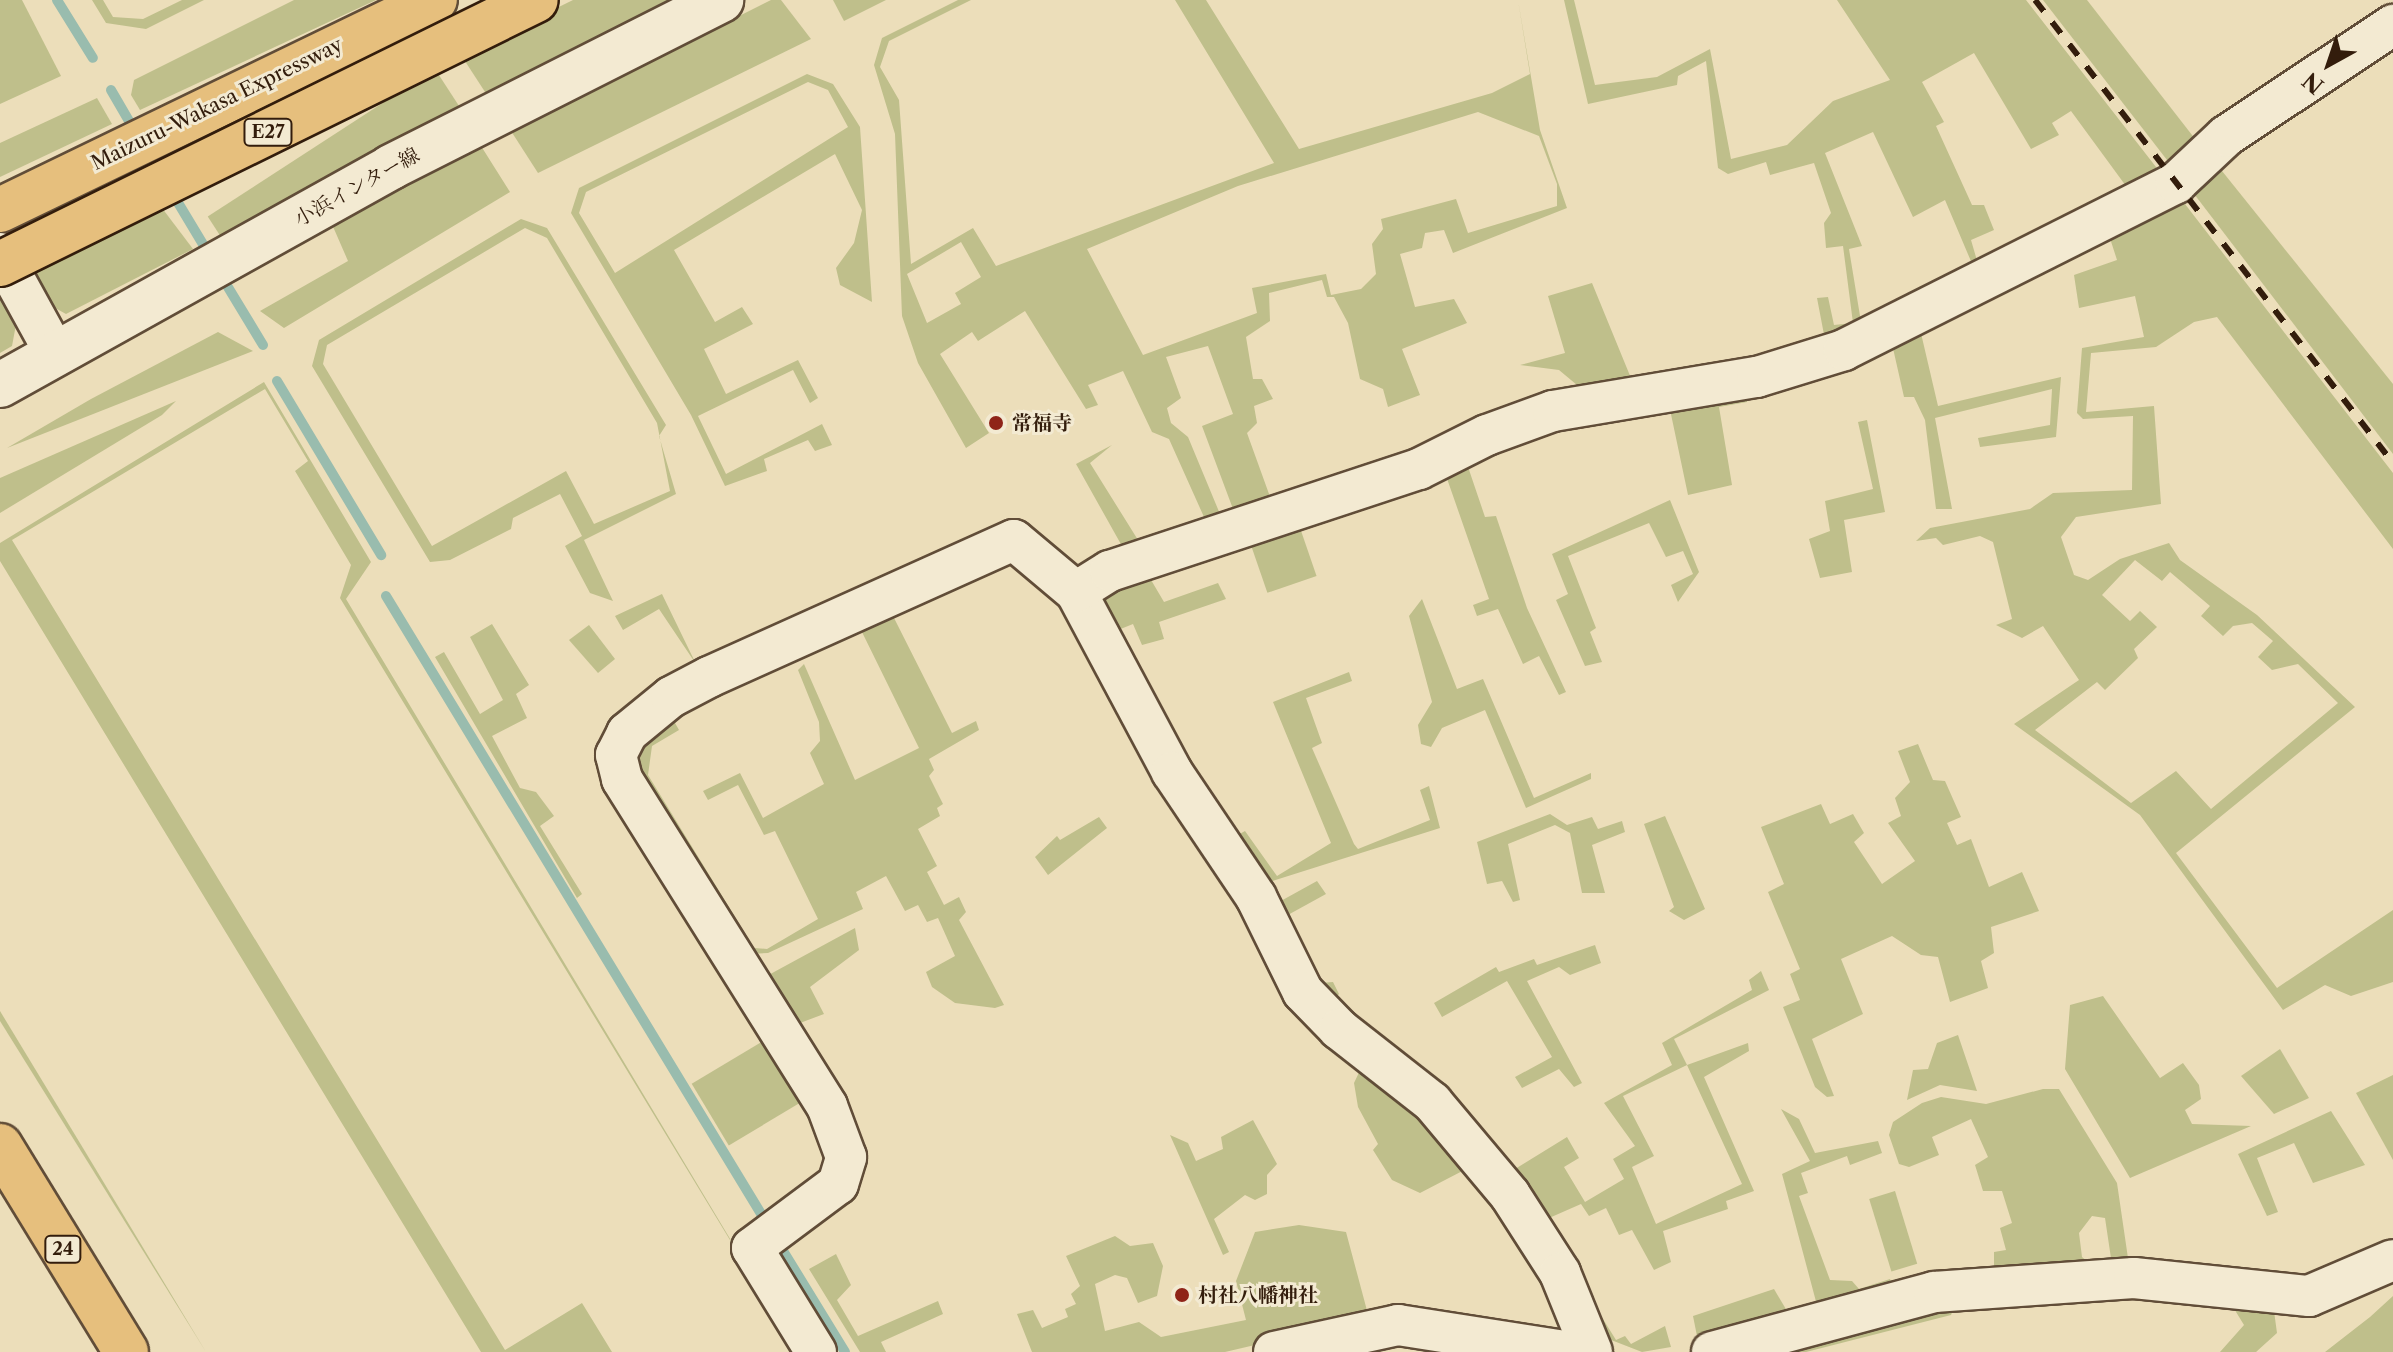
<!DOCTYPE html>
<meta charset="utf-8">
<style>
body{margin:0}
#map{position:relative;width:2393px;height:1352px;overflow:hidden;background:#ecdeba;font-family:"Libre Caslon Text","Noto Serif JP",serif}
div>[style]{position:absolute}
.green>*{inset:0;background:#bfbf8b;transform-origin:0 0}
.stream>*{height:10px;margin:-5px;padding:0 5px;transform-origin:5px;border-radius:5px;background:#99bcae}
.roads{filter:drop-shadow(2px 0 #614d38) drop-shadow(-2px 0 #614d38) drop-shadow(0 2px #614d38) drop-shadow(0 -2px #614d38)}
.minor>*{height:40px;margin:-20px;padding:0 20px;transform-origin:20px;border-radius:20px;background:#f3ead2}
.secondary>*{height:44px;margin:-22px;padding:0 22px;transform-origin:22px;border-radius:22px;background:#f3ead2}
.primary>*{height:44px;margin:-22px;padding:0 22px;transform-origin:22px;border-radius:22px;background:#e6bf7d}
.motorway>*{height:44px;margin:-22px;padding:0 22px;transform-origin:22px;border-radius:22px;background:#e6bf7d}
.rail>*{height:6px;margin-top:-3px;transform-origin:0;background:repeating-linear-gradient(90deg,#331d0c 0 14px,transparent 0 28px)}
.bridges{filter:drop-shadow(2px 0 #331d0c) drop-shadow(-2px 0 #331d0c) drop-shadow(0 2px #331d0c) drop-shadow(0 -2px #331d0c)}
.motorway-bridge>*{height:44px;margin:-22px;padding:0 22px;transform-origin:22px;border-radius:22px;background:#e6bf7d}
.dots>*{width:22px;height:22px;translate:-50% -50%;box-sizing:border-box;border:4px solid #f3ead2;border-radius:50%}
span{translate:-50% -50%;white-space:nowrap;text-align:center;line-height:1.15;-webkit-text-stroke:6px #f3ead2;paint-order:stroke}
.shield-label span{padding:2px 6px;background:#f3ead2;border:2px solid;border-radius:6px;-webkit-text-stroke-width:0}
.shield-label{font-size:18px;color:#331d0c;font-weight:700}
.street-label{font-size:20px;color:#331d0c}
.poi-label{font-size:20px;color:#331d0c;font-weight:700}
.left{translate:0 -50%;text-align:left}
.north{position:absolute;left:2289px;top:24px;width:80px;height:80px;-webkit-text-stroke:6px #f3ead2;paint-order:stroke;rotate:220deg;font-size:22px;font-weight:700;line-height:32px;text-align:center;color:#331d0c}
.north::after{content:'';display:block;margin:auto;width:28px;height:36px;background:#331d0c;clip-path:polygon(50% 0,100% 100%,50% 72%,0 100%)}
</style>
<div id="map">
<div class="green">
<i style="clip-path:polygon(0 0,22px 0,61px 76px,0 104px)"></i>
<i style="clip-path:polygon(92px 0,103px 0,113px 17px,143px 19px,182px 0,204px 0,146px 29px,106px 23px)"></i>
<i style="clip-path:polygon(294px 0,376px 0,140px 110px,131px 95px,134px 80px)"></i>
<i style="clip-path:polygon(573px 0,675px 0,487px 95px,461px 55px)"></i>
<i style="clip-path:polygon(771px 0,781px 0,811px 39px,538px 173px,511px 131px)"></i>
<i style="clip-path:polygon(833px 0,886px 0,844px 21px)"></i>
<i style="clip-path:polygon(evenodd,958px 0,971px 0,889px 41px,880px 67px,899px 100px,911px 264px,973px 228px,996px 266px,1274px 163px,1175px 0,1206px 0,1299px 149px,1492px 93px,1530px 74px,1518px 0,1540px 130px,1567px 208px,1453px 253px,1444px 230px,1425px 233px,1422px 248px,1400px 254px,1415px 307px,1454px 299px,1467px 323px,1402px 349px,1420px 395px,1388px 407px,1383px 389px,1360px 379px,1348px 323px,1334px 297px,1327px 297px,1322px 280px,1269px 293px,1270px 321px,1246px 337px,1253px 379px,1262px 379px,1273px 399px,1254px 406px,1257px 423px,1247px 433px,1273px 505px,1236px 517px,1202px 426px,1233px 414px,1208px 346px,1166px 357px,1181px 398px,1167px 408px,1171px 423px,1188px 437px,1220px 514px,1157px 545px,1204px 517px,1169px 439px,1152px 432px,1123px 371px,1088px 385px,1098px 405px,1086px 409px,1025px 311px,978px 341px,972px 332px,940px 354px,989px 433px,966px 448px,918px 363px,902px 316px,895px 134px,874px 65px,882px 38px,958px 0,1478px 112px,1539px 136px,1557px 184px,1557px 206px,1468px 233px,1456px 199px,1381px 219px,1383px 229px,1372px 244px,1376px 274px,1361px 289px,1331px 295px,1326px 274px,1252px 288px,1257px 313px,1143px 355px,1087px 249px,1238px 186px,1478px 112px,958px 0,961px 242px,981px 277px,955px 293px,961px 304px,927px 323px,907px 274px,961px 242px)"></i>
<i style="clip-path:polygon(evenodd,1564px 0,1574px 0,1595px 85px,1657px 77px,1710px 49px,1731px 159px,1787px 145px,1833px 101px,1890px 80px,1837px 0,2026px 0,2163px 176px,2134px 197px,2071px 111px,2052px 123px,2059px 135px,2031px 149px,1974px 53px,1922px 82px,1944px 122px,1936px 126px,1972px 205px,1984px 205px,1994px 230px,1971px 240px,1978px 264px,1989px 265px,1826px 345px,1817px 298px,1828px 297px,1834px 325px,1853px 323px,1843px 246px,1826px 248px,1824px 223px,1831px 213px,1814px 163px,1770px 175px,1766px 162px,1728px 174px,1718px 168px,1706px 61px,1678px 76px,1677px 85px,1588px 104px,1564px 0,1873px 132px,1913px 217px,1945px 200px,1973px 266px,1861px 322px,1849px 249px,1862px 246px,1825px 153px,1873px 132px)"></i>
<i style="clip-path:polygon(2043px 0,2087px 0,2199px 144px,2174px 169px)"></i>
<i style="left:435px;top:69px;width:48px;height:271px;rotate:57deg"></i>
<i style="clip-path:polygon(evenodd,807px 74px,833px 84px,860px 127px,872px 302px,840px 285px,836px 268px,854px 243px,862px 210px,835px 154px,674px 250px,715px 322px,742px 307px,753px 324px,704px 349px,726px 394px,798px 360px,818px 398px,810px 403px,793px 370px,698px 416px,726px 474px,822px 424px,832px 445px,815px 451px,808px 440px,764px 459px,767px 471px,725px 486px,691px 415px,571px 213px,579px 188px,807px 74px,808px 82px,828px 90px,848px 127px,615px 273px,579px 213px,586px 192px,808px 82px)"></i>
<i style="clip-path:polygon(97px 98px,112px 124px,0 177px,0 143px)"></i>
<i style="clip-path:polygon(481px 146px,510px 192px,284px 328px,260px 311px,348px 261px,331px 222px)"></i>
<i style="clip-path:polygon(2214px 161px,2393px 384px,2393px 454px,2188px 186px)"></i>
<i style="clip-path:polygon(evenodd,2178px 195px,2393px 473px,2393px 549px,2217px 317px,2194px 322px,2156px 347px,2091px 353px,2086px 412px,2154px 406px,2161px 504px,2076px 517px,2061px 537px,2074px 575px,2088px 580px,2120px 559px,2169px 543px,2180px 560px,2257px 615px,2355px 707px,2176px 853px,2277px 988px,2393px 910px,2393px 982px,2351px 996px,2325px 985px,2283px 1010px,2140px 815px,2014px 724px,2079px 680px,2043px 626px,2022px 638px,1996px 625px,2012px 619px,1993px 542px,1980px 536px,1943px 545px,1936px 538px,1916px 541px,1930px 528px,2030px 509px,2053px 493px,2132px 490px,2133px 416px,2083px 419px,2077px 413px,2082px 348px,2144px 337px,2135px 296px,2079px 308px,2074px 275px,2117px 260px,2106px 226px,2178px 195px,2135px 560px,2162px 581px,2170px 572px,2210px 606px,2201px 616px,2223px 636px,2233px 626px,2252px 623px,2273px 641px,2258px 657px,2272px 670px,2298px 664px,2338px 703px,2211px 809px,2176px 771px,2131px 803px,2035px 730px,2097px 682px,2105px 690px,2138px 658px,2134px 649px,2157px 627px,2140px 611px,2130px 621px,2102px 595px,2135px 560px)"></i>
<i style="clip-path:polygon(162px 208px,193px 249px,66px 314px,39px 299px,26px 273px)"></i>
<i style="clip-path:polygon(evenodd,521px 219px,547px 228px,666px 425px,659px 436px,676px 494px,584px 540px,613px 601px,590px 593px,565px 546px,582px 536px,560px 494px,513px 518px,511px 529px,450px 560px,430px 562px,312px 366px,319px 340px,521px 219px,525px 228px,547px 238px,657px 423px,670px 491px,594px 524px,566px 471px,432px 546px,323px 364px,327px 345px,525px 228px)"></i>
<i style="clip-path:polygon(1592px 283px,1633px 383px,1589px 395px,1559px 370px,1520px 365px,1565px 353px,1548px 296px)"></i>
<i style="clip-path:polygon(0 287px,18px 314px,12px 346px,0 353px)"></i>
<i style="clip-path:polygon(1940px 308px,1942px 323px,1920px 329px,1938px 406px,2061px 377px,2056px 437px,1980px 447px,1978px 438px,2050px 425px,2052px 389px,1935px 418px,1952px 509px,1936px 509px,1925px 420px,1914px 397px,1904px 397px,1890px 335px)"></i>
<i style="clip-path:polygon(218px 332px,253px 351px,7px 448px,91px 399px)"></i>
<i style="clip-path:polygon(264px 382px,371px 562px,346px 599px,798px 1352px,340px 598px,351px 565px,295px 471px,308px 461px,265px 389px,12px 540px,505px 1350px,582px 1303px,612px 1352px,481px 1352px,0 561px,0 543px)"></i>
<i style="clip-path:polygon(1751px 386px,1747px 402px,1719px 407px,1732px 485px,1688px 495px,1668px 400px)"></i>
<i style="clip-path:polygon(176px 401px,162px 415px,0 513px,0 478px)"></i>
<i style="clip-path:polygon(1867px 420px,1885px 512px,1844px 520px,1852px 572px,1820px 578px,1809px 539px,1830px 531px,1825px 501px,1873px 489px,1858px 422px)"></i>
<i style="clip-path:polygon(1112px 445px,1090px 463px,1143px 548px,1127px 555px,1076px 464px)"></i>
<i style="clip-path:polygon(1465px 458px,1485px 517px,1496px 516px,1527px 608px,1566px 692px,1559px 695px,1539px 656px,1523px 664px,1498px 609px,1477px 616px,1473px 605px,1489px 599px,1444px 470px)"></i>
<i style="clip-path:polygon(1670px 500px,1699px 572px,1678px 602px,1671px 585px,1693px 574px,1683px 551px,1666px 557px,1649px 523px,1568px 556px,1596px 628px,1590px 632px,1602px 662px,1585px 666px,1556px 600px,1568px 594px,1552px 554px)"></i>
<i style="left:1298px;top:522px;width:57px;height:52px;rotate:71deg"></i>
<i style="clip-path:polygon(1144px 568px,1164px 602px,1218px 583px,1226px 599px,1159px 622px,1164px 639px,1142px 645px,1133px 624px,1108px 634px,1098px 590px)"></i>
<i style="clip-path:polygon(662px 594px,696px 664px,659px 609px,623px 630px,615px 616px)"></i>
<i style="clip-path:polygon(1422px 599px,1457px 689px,1483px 679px,1534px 798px,1591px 773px,1591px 779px,1526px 808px,1485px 710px,1442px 728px,1431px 747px,1421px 744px,1418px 725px,1432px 702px,1409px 616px)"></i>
<i style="clip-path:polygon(893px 616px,952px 733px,976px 721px,979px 730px,929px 759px,934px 770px,929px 776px,943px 804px,937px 808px,940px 816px,918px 829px,937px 866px,927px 872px,944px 905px,959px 897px,966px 912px,959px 920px,1004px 1005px,995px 1008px,955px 1003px,932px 987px,926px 972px,955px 956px,938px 918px,927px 922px,918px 905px,905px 911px,886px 876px,856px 892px,863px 909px,768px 953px,748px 954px,635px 774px,639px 741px,671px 716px,679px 730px,652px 746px,648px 775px,754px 948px,767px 949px,818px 919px,775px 831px,764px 835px,738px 785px,708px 800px,703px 791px,740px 773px,763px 818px,824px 784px,810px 753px,820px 741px,819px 722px,798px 670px,804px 664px,855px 780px,919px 748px,860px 628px)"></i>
<i style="clip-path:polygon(492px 624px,529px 685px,516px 694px,527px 718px,492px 736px,520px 788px,536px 792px,554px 816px,540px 826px,582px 894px,577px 898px,435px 657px,444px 652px,480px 714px,503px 700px,470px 637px)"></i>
<i style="clip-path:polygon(589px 625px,615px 659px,598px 673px,569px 640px)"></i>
<i style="clip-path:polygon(1349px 672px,1352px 681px,1306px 698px,1322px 743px,1312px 748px,1354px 844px,1358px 849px,1430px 820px,1420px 790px,1429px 786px,1440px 828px,1269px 882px,1234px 837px,1245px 831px,1277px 876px,1331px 843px,1273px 702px)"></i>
<i style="clip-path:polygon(1918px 744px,1933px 780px,1945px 781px,1961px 817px,1947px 823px,1957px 845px,1971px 839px,1989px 887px,2022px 872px,2039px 911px,1991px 927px,1994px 953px,1981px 961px,1988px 988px,1950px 1002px,1938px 957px,1921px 955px,1892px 936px,1841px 959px,1863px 1014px,1812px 1039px,1834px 1096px,1827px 1097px,1815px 1087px,1783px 1007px,1800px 1000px,1790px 974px,1800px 969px,1768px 892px,1784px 884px,1761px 827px,1821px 804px,1830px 824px,1853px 814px,1864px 833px,1854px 842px,1882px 884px,1915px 861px,1888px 823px,1901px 816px,1895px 798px,1910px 782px,1898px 751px)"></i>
<i style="clip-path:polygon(1550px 814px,1567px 825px,1592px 817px,1598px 829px,1622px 821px,1625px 832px,1592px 845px,1605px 893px,1582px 893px,1570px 833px,1555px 825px,1508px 844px,1520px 900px,1513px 902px,1502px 881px,1487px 884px,1477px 842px)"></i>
<i style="clip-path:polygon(1665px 816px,1705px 909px,1684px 920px,1669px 911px,1674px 907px,1644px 824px)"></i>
<i style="clip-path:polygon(1099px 817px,1107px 828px,1048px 875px,1035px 857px,1057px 836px,1060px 840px)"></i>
<i style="clip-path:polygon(1317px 881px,1326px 894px,1286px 916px,1320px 983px,1333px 982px,1339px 994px,1327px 1007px,1279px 902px)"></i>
<i style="clip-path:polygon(855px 928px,859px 950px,810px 987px,824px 1014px,792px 1026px,763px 978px)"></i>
<i style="clip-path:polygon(1595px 945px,1601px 963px,1570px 975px,1559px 967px,1527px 981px,1582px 1083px,1574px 1087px,1559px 1069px,1522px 1088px,1515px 1077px,1552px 1057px,1507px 981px,1442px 1017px,1434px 1003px,1496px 967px,1499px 972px,1534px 959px,1537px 965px)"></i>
<i style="clip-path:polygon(evenodd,1761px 971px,1769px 990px,1674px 1039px,1687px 1065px,1748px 1043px,1749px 1051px,1704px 1077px,1754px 1191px,1726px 1201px,1728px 1209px,1663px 1231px,1671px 1262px,1654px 1270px,1632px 1230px,1619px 1235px,1606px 1208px,1589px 1216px,1581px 1204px,1540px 1222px,1507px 1174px,1567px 1137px,1579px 1158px,1564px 1167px,1585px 1202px,1624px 1179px,1613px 1159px,1635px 1146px,1604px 1103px,1672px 1065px,1662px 1043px,1752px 990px,1749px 980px,1761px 971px,1687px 1065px,1742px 1184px,1656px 1224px,1632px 1167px,1654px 1156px,1623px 1096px,1687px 1065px)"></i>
<i style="clip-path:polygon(2103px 996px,2160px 1078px,2183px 1063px,2199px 1085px,2201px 1099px,2185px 1110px,2192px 1124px,2251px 1126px,2130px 1178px,2065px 1069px,2070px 1005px)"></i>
<i style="clip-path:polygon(0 1011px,83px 1148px,206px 1352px,0 1021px)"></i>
<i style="clip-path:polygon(1958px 1035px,1977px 1091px,1940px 1085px,1907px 1100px,1913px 1070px,1928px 1069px,1937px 1043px)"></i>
<i style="left:768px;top:1038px;width:72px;height:89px;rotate:59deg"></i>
<i style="clip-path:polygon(2280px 1049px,2309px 1098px,2274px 1114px,2241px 1076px)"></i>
<i style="clip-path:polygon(1364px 1062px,1472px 1166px,1420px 1193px,1392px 1180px,1373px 1150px,1378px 1144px,1358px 1107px,1354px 1083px)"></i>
<i style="clip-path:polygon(2393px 1075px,2393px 1160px,2356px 1093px)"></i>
<i style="clip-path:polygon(2043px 1089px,2059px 1089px,2117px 1183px,2129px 1265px,2112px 1265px,2105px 1218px,2092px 1216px,2079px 1233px,2082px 1257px,2095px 1268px,1994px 1273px,1994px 1252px,2006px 1250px,2000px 1228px,2012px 1223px,2002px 1191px,1983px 1191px,1975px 1165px,1988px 1157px,1971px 1119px,1932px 1137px,1939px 1155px,1909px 1167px,1899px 1164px,1889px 1135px,1893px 1122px,1922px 1103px,1941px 1097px,1986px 1104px)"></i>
<i style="clip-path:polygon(1781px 1109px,1799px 1119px,1815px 1153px,1878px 1141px,1882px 1153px,1850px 1165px,1847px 1156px,1801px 1173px,1808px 1193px,1799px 1196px,1830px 1280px,1852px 1281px,1859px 1289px,1890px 1279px,1894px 1289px,1818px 1309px,1782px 1174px,1810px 1161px)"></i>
<i style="clip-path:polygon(2331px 1111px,2365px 1165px,2313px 1183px,2294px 1143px,2257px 1158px,2278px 1212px,2267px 1216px,2238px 1154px)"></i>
<i style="clip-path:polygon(1253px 1120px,1277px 1164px,1267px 1175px,1267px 1194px,1255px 1200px,1245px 1195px,1214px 1219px,1229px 1252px,1223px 1255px,1170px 1135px,1188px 1143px,1196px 1161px,1223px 1149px,1221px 1137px)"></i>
<i style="left:1895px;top:1191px;width:76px;height:27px;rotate:73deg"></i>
<i style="clip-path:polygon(1299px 1225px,1346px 1232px,1369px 1318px,1225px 1352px,1032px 1352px,1017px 1314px,1033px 1310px,1042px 1328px,1068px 1317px,1065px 1309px,1076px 1304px,1071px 1294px,1080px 1286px,1066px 1256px,1115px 1236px,1130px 1246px,1153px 1243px,1163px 1266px,1157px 1296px,1138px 1303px,1127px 1278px,1115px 1275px,1095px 1284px,1105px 1331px,1139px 1322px,1161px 1337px,1246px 1320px,1236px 1281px,1255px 1232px)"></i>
<i style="clip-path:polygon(836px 1254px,851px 1285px,837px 1300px,858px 1336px,938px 1301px,943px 1314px,881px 1342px,886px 1352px,860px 1352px,809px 1269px)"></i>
<i style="clip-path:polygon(1774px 1289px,1790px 1316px,1704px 1340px,1697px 1336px,1693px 1316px)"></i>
<i style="clip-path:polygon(1588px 1295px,1616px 1340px,1625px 1336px,1631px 1344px,1665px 1326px,1671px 1347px,1642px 1352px,1606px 1338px)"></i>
<i style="clip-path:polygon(2393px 1296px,2393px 1352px,2325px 1352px,2370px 1317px)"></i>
<i style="clip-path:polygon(1957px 1302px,1951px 1315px,1806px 1352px,1772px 1352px)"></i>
<i style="clip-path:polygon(2233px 1307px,2274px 1311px,2277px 1333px,2256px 1352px,2220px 1352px,2244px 1325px)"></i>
</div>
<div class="stream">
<i style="left:57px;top:0;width:68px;rotate:58.2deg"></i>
<i style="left:111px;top:90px;width:50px;rotate:59.8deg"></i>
<i style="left:171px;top:191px;width:76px;rotate:59deg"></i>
<i style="left:220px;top:274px;width:83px;rotate:58.8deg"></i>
<i style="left:277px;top:381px;width:203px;rotate:59.1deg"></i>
<i style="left:386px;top:596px;width:738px;rotate:58.74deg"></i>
<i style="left:777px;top:1241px;width:130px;rotate:58.5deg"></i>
</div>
<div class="roads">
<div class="minor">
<i style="left:0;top:253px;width:114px;rotate:61.2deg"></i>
<i style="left:1076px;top:592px;width:204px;rotate:61.9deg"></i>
<i style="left:1172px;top:772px;width:151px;rotate:56.1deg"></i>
<i style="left:1256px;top:897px;width:106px;rotate:63.7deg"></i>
<i style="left:1303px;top:992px;width:52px;rotate:45.8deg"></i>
<i style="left:1339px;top:1029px;width:118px;rotate:38.1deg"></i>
<i style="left:1432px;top:1102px;width:121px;rotate:50deg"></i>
<i style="left:1510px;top:1195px;width:93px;rotate:57.3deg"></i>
<i style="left:1560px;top:1273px;width:85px;rotate:67.9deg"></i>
<i style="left:816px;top:1352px;width:122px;rotate:-121.6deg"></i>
<i style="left:752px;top:1248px;width:107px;rotate:-36.7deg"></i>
<i style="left:838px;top:1184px;width:28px;rotate:-73deg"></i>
<i style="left:846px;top:1157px;width:54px;rotate:-110.4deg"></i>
<i style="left:827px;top:1106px;width:386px;rotate:-122.1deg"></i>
<i style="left:622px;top:779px;width:25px;rotate:-104deg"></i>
<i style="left:616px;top:755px;width:25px;rotate:-63deg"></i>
<i style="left:627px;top:733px;width:57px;rotate:-39.3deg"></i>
<i style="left:671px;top:697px;width:43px;rotate:-27.8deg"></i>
<i style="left:709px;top:677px;width:334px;rotate:-24.2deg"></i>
<i style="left:1014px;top:540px;width:81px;rotate:40deg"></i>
<i style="left:1076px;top:592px;width:40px;rotate:-32deg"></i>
<i style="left:1110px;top:571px;width:325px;rotate:-18.3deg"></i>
<i style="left:1419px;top:469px;width:76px;rotate:-26.6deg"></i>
<i style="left:1487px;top:435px;width:70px;rotate:-20deg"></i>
<i style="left:1553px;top:411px;width:207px;rotate:-9.5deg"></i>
<i style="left:1757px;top:377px;width:91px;rotate:-17.2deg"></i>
<i style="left:1844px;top:350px;width:372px;rotate:-26.7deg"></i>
<i style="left:2176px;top:183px;width:69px;rotate:-43.2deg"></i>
<i style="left:2226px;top:136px;width:201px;rotate:-33.6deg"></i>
<i style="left:1274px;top:1352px;width:127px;rotate:-12.3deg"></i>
<i style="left:1398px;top:1325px;width:175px;rotate:8.9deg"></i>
<i style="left:1712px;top:1352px;width:230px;rotate:-15.1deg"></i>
<i style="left:1934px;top:1292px;width:200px;rotate:-4deg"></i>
<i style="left:2134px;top:1278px;width:176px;rotate:5.9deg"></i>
<i style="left:2309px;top:1296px;width:91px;rotate:-23.2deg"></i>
</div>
<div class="secondary">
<i style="left:0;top:385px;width:448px;rotate:-29.1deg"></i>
<i style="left:391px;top:167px;width:370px;rotate:-26.8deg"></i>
</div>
<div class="primary">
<i style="left:0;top:1146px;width:241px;rotate:58.5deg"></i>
</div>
<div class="motorway">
<i style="left:0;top:210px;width:483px;rotate:-25.8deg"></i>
</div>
</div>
<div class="rail">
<i style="left:2035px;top:0;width:585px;rotate:52.29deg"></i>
</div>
<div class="bridges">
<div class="motorway-bridge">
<i style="left:0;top:264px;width:597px;rotate:-26.22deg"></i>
</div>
</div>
<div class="dots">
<i style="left:996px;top:423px;background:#8f2418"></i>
<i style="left:1182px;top:1295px;background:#8f2418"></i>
</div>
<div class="shield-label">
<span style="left:268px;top:132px">E27</span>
<span style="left:63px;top:1249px">24</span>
</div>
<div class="street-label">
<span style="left:217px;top:104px;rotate:-26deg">Maizuru-Wakasa Expressway</span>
<span style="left:357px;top:187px;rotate:-29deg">小浜インター線</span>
</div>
<div class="poi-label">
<span class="left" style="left:1012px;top:423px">常福寺</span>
<span class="left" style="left:1198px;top:1295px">村社八幡神社</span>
</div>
<div class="north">N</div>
</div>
